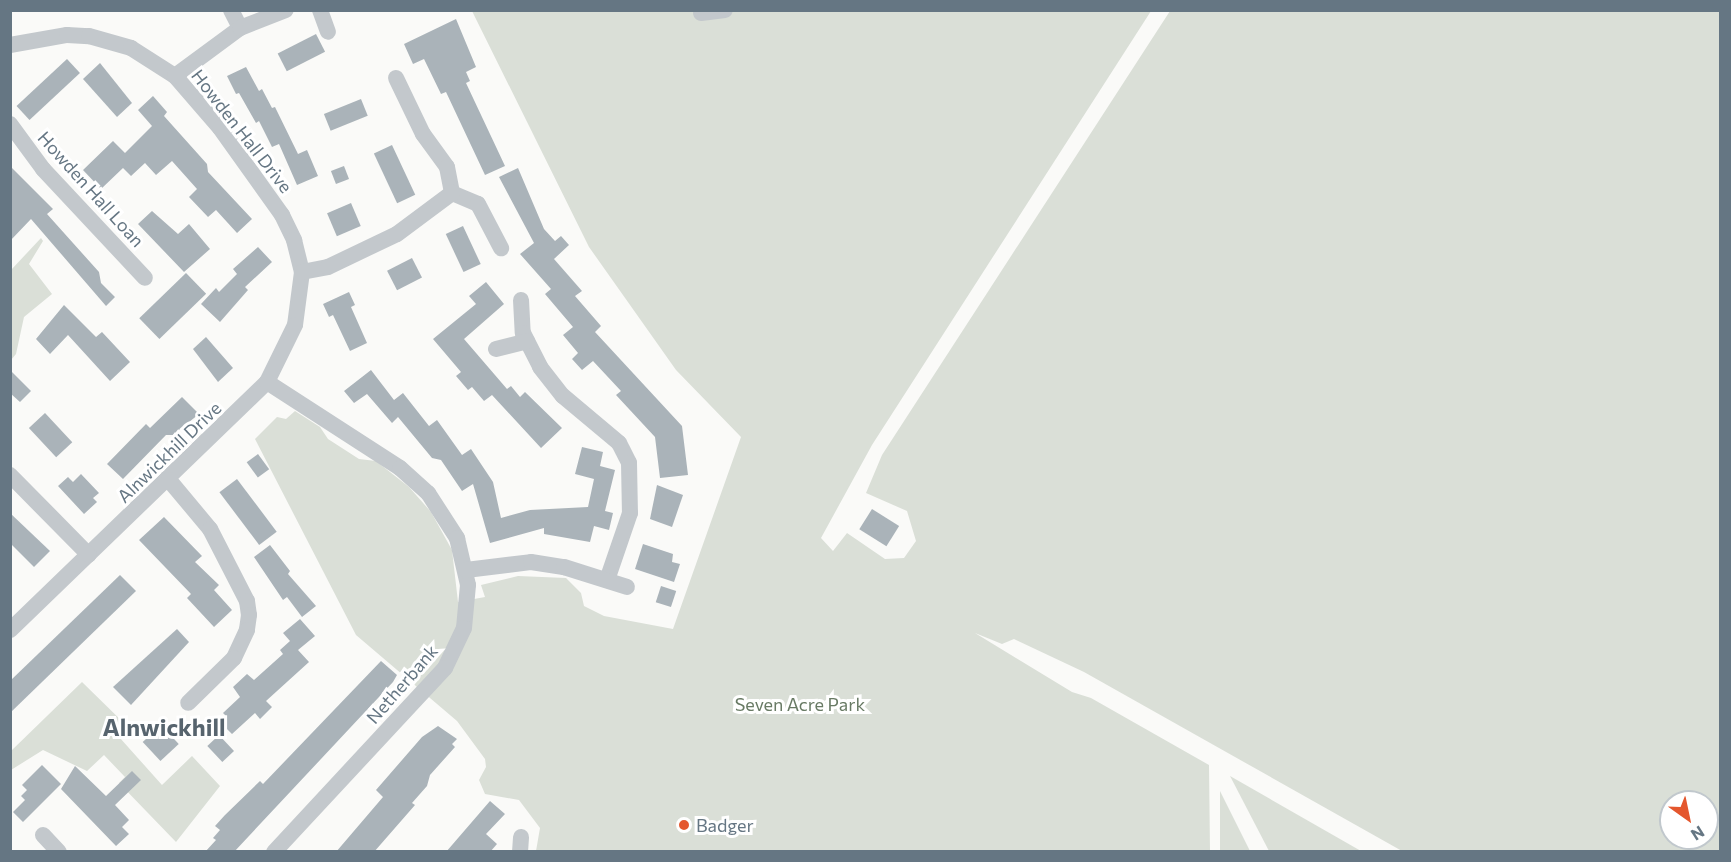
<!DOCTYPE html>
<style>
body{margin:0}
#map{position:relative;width:1731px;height:862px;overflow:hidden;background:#fafaf8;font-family:Commissioner,sans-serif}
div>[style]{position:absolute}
.green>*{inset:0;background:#dadfd7}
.building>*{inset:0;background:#aab3b9;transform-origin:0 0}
.minor>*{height:16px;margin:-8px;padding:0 8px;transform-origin:8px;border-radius:8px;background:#c3c8cc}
.dots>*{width:16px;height:16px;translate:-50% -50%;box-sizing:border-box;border:3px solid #fff;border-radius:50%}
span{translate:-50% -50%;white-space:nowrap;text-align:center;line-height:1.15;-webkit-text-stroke:6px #fff;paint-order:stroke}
.street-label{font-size:18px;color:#657683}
.park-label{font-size:18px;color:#687a64}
.poi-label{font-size:18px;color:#657683}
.left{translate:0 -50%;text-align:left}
.district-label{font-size:24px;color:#57646e;font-weight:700}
.frame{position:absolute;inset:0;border:12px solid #657683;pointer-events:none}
.north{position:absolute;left:1659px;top:790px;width:60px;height:60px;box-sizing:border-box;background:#fff;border:2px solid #c1c8cd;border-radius:50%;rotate:147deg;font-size:16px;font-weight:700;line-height:24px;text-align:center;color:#657683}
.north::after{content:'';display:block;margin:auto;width:21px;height:27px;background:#e4572e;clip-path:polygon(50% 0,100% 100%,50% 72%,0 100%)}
</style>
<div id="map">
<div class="green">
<i style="clip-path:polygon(evenodd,472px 11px,1151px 11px,872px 445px,821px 538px,833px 551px,847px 533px,885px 559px,904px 558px,916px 541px,907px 511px,866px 493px,882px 455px,1170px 11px,1720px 11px,1720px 851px,1402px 851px,1084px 672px,1014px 639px,1002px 644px,975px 633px,1072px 692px,1091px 698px,1209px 765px,1210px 851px,536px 851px,540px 828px,519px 800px,485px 794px,479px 780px,486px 767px,485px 759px,457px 721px,356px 635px,255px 439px,277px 417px,286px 419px,295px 411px,320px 427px,328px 439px,359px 459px,376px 461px,409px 487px,431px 512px,452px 550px,458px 602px,485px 597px,481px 585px,518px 576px,566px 578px,581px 593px,584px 606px,604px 616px,673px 629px,741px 437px,676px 370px,589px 247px,472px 11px,1671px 802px,1707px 802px,1707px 838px,1671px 838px,1671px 802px)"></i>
<i style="clip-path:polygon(41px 238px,43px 241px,29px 264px,52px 294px,24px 317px,16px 354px,11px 360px,11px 270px)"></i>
<i style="clip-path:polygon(82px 682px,129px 728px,120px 738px,162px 785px,192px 756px,220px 786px,176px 842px,119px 783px,125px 777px,104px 755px,87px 771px,43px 750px,11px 770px,11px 751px)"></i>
<i style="clip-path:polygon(1230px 776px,1361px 851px,1269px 851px)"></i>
<i style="clip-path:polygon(1220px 791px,1250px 851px,1220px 851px)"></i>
</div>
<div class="building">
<i style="clip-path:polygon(456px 19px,476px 67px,466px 72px,470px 81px,466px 83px,505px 166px,485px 175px,446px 92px,441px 94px,424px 59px,413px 64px,404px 44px)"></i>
<i style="left:316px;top:34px;width:20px;height:43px;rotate:63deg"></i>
<i style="left:67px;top:59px;width:19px;height:69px;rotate:47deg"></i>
<i style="clip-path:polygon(100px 63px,132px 103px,117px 117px,83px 79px)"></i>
<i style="clip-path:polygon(246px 67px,259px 91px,262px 89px,272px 108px,275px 107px,298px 154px,307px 150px,318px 176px,297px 185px,279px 144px,272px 147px,259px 121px,256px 123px,239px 93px,236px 94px,227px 76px)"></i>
<i style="clip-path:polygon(153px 96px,167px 112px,164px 116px,207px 164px,208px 172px,252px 219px,237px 233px,216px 210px,208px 217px,189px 197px,197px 189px,172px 161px,156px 175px,145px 163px,131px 176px,123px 168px,101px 189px,83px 170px,113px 141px,125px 153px,152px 126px,138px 110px)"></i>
<i style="left:361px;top:99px;width:18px;height:40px;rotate:68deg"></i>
<i style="left:392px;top:145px;width:55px;height:20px;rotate:65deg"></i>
<i style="clip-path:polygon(10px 166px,53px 209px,47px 214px,99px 272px,101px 283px,115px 297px,106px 306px,31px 219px,10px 241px)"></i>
<i style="left:344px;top:166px;width:14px;height:14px;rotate:69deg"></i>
<i style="clip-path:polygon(518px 168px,544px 229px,555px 241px,561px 236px,569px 245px,554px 259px,582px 291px,575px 296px,601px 326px,595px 332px,682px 426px,688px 475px,660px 478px,655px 437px,616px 395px,621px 391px,593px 361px,582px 370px,572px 359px,578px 353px,563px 335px,573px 327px,545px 294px,551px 289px,520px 254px,534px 243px,499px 177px)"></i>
<i style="left:351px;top:203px;width:25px;height:26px;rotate:67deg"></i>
<i style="clip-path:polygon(152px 211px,178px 234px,189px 224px,210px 249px,184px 272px,138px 224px)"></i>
<i style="left:463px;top:226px;width:42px;height:19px;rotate:65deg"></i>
<i style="clip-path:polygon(258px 247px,272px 262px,245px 287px,248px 290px,220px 322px,201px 304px,216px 288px,219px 292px,237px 274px,233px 269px)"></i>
<i style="left:412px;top:258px;width:22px;height:28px;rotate:63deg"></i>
<i style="left:186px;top:273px;width:29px;height:65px;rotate:46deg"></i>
<i style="clip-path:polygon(486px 282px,504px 304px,464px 339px,507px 389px,511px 386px,520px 397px,525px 392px,562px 428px,541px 448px,492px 395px,484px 401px,472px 387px,468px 390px,456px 376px,461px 372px,433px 339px,476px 304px,469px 296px)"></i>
<i style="clip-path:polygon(349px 292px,355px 305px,351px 307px,367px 343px,350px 351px,333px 315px,329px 317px,323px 304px)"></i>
<i style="clip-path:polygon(64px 305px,96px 337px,102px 332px,130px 362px,110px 381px,68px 335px,50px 354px,36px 339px)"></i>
<i style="clip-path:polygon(206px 337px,233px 368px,218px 382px,193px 349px)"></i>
<i style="clip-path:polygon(10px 370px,31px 391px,20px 402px,10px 393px)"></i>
<i style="clip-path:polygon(371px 370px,394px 400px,403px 393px,429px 426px,437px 420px,462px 455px,471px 449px,493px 482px,501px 518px,530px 510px,588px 507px,594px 479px,575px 474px,582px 447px,603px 452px,600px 466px,615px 470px,605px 511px,613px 513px,609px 530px,594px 526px,590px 542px,544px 534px,544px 528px,490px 543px,473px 484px,462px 491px,441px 460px,432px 458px,398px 417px,392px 423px,367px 394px,354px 403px,344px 391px)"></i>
<i style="clip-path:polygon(182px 397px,199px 414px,173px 435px,166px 435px,123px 479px,107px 464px,146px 424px,150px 428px)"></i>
<i style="left:45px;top:413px;width:40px;height:22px;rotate:47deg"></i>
<i style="left:258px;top:454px;width:19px;height:14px;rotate:54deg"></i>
<i style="clip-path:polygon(81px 474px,99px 493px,93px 498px,97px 502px,84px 514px,58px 486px,68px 477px,73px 482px)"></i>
<i style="left:237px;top:479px;width:66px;height:22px;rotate:53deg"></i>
<i style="clip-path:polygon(657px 485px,683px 495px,672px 527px,650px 519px)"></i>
<i style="left:872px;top:509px;width:32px;height:24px;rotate:32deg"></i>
<i style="clip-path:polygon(10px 513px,50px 551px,34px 567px,10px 543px)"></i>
<i style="clip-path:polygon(164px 517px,202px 556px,195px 562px,219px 585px,214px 590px,232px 610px,214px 627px,187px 598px,191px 594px,139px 540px)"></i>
<i style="clip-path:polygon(643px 544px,673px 554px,672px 562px,680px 564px,674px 582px,635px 569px)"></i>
<i style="clip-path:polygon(270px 545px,290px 571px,288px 574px,316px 606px,302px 617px,287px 597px,283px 600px,254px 557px)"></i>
<i style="clip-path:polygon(120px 575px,136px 591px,10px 713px,10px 681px)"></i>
<i style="left:661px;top:586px;width:16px;height:17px;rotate:18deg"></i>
<i style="clip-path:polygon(300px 619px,315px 636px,298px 650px,309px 662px,266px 701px,272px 707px,260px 719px,255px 713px,232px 734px,221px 723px,227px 717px,223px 713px,240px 697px,233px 687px,247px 674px,254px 680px,283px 654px,280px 650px,290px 641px,283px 633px)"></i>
<i style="clip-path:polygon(177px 629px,189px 642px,131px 705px,113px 687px)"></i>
<i style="clip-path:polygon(381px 661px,397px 675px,393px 682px,234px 852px,205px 852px,216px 840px,213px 838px,220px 830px,215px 826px,225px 815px,260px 781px,263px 784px)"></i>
<i style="left:161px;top:725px;width:26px;height:25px;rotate:47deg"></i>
<i style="clip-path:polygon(438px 726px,457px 739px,452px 744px,455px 747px,430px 775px,427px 786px,412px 803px,415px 805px,374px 852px,336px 852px,383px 797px,376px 790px,422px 737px)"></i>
<i style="left:219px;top:735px;width:22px;height:16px;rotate:47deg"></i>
<i style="clip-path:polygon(42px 765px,61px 784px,23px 822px,13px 812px,25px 800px,21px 796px,27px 790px,22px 785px)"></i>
<i style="clip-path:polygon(75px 766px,106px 796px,132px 771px,141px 780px,115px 805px,129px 820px,122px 827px,129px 834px,116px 846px,61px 789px)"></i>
<i style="clip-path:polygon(490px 801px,505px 814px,486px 834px,497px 844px,490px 852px,446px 852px)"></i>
</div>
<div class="minor">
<i style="left:231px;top:10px;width:20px;rotate:63deg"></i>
<i style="left:320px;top:10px;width:23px;rotate:70deg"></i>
<i style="left:701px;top:13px;width:24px;rotate:-7deg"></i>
<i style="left:10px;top:45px;width:58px;rotate:-10deg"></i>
<i style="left:67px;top:35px;width:22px;rotate:3deg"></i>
<i style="left:89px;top:36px;width:44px;rotate:15.9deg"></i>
<i style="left:131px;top:48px;width:52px;rotate:32.5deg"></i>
<i style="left:175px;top:76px;width:69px;rotate:49.1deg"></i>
<i style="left:220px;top:128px;width:107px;rotate:54.5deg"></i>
<i style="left:282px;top:215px;width:28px;rotate:64deg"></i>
<i style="left:294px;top:240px;width:33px;rotate:76deg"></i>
<i style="left:302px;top:272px;width:53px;rotate:97.5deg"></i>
<i style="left:295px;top:325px;width:64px;rotate:116.2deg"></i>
<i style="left:267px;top:382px;width:357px;rotate:136deg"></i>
<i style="left:175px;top:76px;width:81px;rotate:-36.4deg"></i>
<i style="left:240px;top:28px;width:49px;rotate:-21.4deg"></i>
<i style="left:396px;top:78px;width:62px;rotate:64.3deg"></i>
<i style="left:423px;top:134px;width:41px;rotate:54deg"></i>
<i style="left:447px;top:167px;width:26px;rotate:79deg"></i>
<i style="left:452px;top:193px;width:28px;rotate:23deg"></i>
<i style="left:478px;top:204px;width:50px;rotate:62.4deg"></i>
<i style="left:10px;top:124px;width:56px;rotate:53.7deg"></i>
<i style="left:43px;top:169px;width:149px;rotate:46.9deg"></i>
<i style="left:302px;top:272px;width:26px;rotate:-11deg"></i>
<i style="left:328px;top:267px;width:76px;rotate:-25.6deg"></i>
<i style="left:397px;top:234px;width:69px;rotate:-36.7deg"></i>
<i style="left:521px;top:300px;width:33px;rotate:87deg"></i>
<i style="left:523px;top:333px;width:38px;rotate:63deg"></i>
<i style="left:540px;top:367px;width:37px;rotate:52deg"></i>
<i style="left:563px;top:396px;width:73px;rotate:40deg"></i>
<i style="left:619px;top:443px;width:22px;rotate:63deg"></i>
<i style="left:629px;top:463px;width:50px;rotate:88.9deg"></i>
<i style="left:630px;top:513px;width:71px;rotate:108.9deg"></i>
<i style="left:496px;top:349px;width:32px;rotate:-14deg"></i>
<i style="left:267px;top:382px;width:158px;rotate:32.9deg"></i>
<i style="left:400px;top:468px;width:38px;rotate:42deg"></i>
<i style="left:428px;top:493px;width:54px;rotate:57.2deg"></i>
<i style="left:457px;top:538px;width:48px;rotate:76.8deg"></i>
<i style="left:468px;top:585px;width:43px;rotate:95.3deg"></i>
<i style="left:464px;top:628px;width:44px;rotate:115.4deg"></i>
<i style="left:445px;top:668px;width:251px;rotate:132.9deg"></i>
<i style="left:10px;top:475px;width:112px;rotate:45.4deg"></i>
<i style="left:169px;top:480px;width:64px;rotate:50.1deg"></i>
<i style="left:210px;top:529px;width:81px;rotate:62.8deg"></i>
<i style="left:247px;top:601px;width:14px;rotate:82deg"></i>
<i style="left:249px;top:615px;width:15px;rotate:98deg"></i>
<i style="left:247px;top:630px;width:31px;rotate:115deg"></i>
<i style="left:234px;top:658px;width:64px;rotate:135.6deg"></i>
<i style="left:466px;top:570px;width:65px;rotate:-7deg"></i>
<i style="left:531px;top:562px;width:33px;rotate:9deg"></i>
<i style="left:564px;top:567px;width:66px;rotate:17.6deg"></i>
<i style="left:43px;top:835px;width:23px;rotate:47deg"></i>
<i style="left:520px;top:852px;width:15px;rotate:-86deg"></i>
</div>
<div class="dots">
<i style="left:684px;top:825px;background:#e4572e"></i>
</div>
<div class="street-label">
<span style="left:242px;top:131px;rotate:52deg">Howden Hall Drive</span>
<span style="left:91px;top:189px;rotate:48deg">Howden Hall Loan</span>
<span style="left:169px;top:452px;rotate:-44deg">Alnwickhill Drive</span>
<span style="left:402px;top:684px;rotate:-49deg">Netherbank</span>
</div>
<div class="park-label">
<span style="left:800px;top:704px">Seven Acre Park</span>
</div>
<div class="poi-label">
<span class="left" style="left:696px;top:825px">Badger</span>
</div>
<div class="district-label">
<span style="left:164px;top:727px">Alnwickhill</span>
</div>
<div class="frame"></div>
<div class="north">N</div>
</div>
